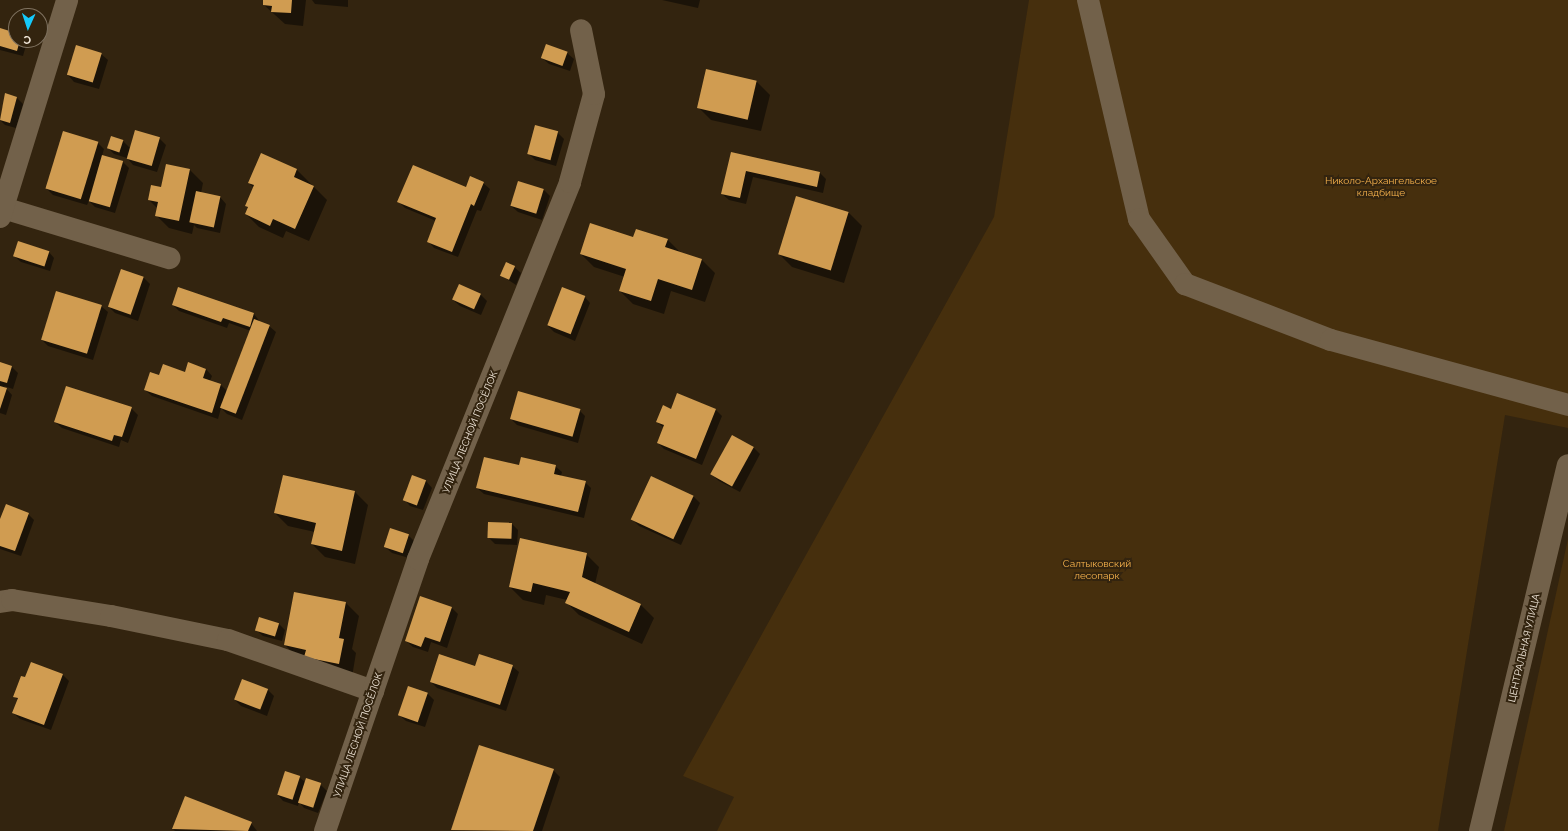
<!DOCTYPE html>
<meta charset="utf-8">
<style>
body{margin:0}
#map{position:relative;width:1568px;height:831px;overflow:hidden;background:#33240f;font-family:Raleway,sans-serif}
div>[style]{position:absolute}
.green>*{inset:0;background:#462f0d}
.shadow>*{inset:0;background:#0007}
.building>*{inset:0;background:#d09c51;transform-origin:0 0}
.minor>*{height:22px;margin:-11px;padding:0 11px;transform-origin:11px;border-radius:11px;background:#72614a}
span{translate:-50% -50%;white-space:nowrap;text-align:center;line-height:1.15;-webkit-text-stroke:4px #33240f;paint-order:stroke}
.park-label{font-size:10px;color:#f9b44d}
.street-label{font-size:10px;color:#f1e7da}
.north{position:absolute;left:8px;top:8px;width:40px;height:40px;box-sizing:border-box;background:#33240f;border:1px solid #7f7260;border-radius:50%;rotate:183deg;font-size:11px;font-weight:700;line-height:16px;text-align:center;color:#f1e7da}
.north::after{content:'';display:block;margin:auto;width:14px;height:18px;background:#15cafb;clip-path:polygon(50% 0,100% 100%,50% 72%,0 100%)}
</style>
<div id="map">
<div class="green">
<i style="clip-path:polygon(1029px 0,1568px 0,1568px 428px,1505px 415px,1438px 831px,717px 831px,734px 797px,683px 776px,994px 217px)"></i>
<i style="clip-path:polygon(1568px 539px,1568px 831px,1504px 831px)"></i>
</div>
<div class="shadow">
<i style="clip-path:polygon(264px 0,306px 0,303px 26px,285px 24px,264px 5px)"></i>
<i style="clip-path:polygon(312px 0,348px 0,348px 7px,315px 4px)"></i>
<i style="clip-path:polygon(662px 0,700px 0,698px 8px)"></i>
<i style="clip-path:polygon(0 29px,16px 34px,16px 40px,27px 42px,23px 56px,0 50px)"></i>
<i style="clip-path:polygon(567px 53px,574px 59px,570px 71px,549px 64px,542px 58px)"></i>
<i style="clip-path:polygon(101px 54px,108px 60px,99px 89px,74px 82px,68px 75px)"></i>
<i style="clip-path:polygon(757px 82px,770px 95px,761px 131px,711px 120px,698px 107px)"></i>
<i style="clip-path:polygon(6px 94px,17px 98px,23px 104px,16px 128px,5px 125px,0 120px)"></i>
<i style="clip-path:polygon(557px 132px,564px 139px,556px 166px,535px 160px,528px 153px)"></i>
<i style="clip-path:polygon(64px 133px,98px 143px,104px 149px,102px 156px,123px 162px,129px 168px,115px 213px,95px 207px,89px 201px,87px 205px,53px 195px,47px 189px)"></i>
<i style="clip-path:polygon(159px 138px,166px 145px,157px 172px,133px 165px,127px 158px,114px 154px,108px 148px,123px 141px,130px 148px)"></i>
<i style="clip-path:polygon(732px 153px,820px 173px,826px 179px,823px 193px,753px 177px,746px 204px,729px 200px,722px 194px)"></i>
<i style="clip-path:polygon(262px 155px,297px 170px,327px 200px,309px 241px,286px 231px,283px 238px,259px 227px,246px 214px,249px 209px,246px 206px,254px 188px,249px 183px)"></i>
<i style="clip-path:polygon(167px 165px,190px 170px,203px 183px,201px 193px,220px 197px,226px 204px,220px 233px,197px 228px,194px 225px,192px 234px,169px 228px,156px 215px,157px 208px,149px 200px,162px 188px)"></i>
<i style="clip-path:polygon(519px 182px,544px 190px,550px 196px,542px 220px,518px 212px,511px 206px)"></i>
<i style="clip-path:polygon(483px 183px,490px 189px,481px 211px,477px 210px,458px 257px,434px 248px,428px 241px,436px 221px,405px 208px,399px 202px)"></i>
<i style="clip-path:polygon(797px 197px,849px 213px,862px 226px,844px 283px,792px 267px,779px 254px)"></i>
<i style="clip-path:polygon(637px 230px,668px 240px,681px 253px,702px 260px,715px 273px,705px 302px,671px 291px,664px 314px,633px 304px,620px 291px,625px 277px,594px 267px,581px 254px,634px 238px)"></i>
<i style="clip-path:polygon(48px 251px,54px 258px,50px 271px,21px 262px,14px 256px)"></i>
<i style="clip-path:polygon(514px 267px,521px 273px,516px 285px,502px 276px)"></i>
<i style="clip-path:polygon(144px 278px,150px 284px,138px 321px,115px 313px,109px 307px)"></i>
<i style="clip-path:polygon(460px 286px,481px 295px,487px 301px,481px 315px,460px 306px,453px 300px)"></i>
<i style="clip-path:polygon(179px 288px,254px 314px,260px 322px,269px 326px,276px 332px,242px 420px,227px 414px,221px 408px,218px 419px,152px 396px,145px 390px,160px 376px,206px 369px,212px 376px,210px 381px,221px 385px,227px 391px,251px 331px,229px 323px,227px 328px,179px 311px,173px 305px)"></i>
<i style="clip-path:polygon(584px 296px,590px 303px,575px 341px,554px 332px,547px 325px)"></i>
<i style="clip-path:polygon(101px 306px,108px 312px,93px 360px,48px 346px,42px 340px)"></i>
<i style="clip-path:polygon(0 363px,12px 367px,18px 373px,13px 389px,4px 386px,12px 395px,6px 415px,0 413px)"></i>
<i style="clip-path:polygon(678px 394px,716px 410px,722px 416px,702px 465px,664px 449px,658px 443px,664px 428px,657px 422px,671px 410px)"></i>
<i style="clip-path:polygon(131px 408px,138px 415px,128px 443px,121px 440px,119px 447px,62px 428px,55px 422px)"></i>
<i style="clip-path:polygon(579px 410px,585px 416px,578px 443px,517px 425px,511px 419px)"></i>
<i style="clip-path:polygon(753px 447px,760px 454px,740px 492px,719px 481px,712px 475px)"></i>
<i style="clip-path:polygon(520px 466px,555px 466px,562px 472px,561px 476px,585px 482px,591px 488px,584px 518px,484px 494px,477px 488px)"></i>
<i style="clip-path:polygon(283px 476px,355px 492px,368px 505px,355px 564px,325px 557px,312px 544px,315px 532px,288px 526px,275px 513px)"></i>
<i style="clip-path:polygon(652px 477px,694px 497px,700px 503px,681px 545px,639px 526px,633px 520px)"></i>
<i style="clip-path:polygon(426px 481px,432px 488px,423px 510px,410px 506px,404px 499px)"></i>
<i style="clip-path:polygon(28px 514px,34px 520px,21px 556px,0 549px,0 522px)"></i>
<i style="clip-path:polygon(512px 524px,518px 530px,517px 545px,495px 544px,489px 538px)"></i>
<i style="clip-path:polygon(408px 535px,414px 541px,409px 558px,392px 553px,385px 547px)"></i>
<i style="clip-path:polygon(586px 554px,599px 567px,595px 584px,641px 605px,654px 618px,642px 644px,579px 615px,566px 602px,567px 600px,546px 595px,544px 605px,523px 600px,510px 587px)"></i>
<i style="clip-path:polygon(346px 603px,359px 616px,352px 649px,356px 653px,352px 677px,298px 658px,285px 645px)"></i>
<i style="clip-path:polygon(452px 608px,458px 614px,447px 648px,431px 642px,428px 652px,413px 647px,406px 641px)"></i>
<i style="clip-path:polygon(278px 623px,285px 630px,282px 641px,263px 636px,256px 630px)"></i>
<i style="clip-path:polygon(512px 666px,519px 672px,506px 711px,437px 688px,431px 682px)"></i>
<i style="clip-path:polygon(62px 674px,69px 681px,51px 730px,20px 719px,13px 713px,18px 700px,14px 696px,26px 678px)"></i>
<i style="clip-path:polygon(242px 681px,268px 690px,274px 696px,267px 716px,241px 706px,235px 700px)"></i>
<i style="clip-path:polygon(408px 688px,428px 694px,434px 700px,425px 727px,406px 721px,399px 715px)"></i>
<i style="clip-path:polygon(553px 770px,560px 777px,542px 831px,452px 830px)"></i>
<i style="clip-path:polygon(299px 777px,305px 782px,320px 784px,327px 791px,318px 813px,304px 808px,299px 802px,298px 806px,283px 801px,277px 794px)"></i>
<i style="clip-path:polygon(251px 823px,257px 831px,175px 831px,173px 829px)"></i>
</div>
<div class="building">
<i style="clip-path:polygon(263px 0,292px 0,291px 13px,271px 12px,272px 6px,263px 5px)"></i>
<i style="clip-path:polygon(0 28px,16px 33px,16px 40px,20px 40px,17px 51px,0 46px)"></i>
<i style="left:546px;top:44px;width:23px;height:15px;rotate:20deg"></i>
<i style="left:76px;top:45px;width:27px;height:31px;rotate:17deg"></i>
<i style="left:706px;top:69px;width:52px;height:40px;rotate:13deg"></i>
<i style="clip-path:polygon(5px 93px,17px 97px,10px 123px,0 120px)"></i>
<i style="left:535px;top:125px;width:24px;height:30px;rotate:15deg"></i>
<i style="left:135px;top:130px;width:26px;height:30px;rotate:16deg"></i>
<i style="left:63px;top:131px;width:37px;height:60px;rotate:17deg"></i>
<i style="left:111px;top:136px;width:13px;height:13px;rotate:18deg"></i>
<i style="clip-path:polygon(731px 152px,820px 172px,817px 187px,746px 171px,740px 198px,721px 194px)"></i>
<i style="clip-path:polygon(261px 153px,297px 169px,294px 177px,314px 186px,295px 229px,273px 219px,270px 226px,245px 214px,248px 207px,245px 206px,254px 185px,248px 183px)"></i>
<i style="left:102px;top:155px;width:22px;height:48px;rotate:16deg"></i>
<i style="clip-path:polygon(166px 164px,190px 169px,179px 221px,155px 216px,158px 202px,148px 200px,151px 185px,161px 187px)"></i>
<i style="clip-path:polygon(413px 165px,466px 187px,470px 176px,484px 182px,474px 206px,471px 204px,452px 252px,427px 242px,436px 218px,397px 202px)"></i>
<i style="left:518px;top:181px;width:27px;height:26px;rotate:17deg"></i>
<i style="left:196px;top:191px;width:25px;height:32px;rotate:12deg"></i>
<i style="left:796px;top:196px;width:55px;height:61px;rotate:17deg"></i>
<i style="clip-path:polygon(590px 223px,633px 237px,636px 229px,668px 239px,665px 247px,702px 259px,692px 290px,658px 279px,651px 301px,619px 291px,626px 269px,580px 254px)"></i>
<i style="left:18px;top:241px;width:33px;height:16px;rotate:18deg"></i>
<i style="left:506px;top:262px;width:10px;height:15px;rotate:24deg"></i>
<i style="left:121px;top:269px;width:24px;height:40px;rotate:19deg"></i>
<i style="left:459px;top:284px;width:24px;height:17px;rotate:24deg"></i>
<i style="clip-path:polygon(178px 287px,254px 313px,250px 327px,223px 318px,221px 322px,172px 305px)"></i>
<i style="left:562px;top:287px;width:25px;height:41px;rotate:21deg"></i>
<i style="left:56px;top:291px;width:48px;height:51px;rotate:17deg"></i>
<i style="left:254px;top:319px;width:17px;height:95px;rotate:21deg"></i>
<i style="clip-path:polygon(0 362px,12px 366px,7px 383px,0 381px)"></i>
<i style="clip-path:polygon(188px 362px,206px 369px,203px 378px,221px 384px,212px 413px,144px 390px,150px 372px,159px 375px,163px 364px,185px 372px)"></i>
<i style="clip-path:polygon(0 386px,7px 388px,0 409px)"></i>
<i style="clip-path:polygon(66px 386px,132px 407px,122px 437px,114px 435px,112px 441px,54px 422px)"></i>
<i style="left:518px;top:391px;width:65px;height:29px;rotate:16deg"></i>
<i style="clip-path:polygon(677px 393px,716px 409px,696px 459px,657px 443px,664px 425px,656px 422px,663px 405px,671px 409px)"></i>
<i style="left:732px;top:435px;width:25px;height:45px;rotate:29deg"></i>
<i style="clip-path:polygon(484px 457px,519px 465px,521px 457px,556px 465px,554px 474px,586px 481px,578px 512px,476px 488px)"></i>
<i style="clip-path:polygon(283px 475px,355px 491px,342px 551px,311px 544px,316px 523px,274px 513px)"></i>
<i style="left:412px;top:475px;width:15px;height:27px;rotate:20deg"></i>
<i style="left:651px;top:476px;width:47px;height:48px;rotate:25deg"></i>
<i style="clip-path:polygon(6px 504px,29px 513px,15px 551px,0 546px,0 519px)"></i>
<i style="left:488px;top:522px;width:24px;height:16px;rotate:2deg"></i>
<i style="left:390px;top:528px;width:20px;height:20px;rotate:18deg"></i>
<i style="clip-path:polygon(520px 538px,587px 553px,582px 577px,641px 604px,629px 632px,565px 603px,570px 592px,533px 583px,531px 592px,509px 587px)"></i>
<i style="clip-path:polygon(294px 592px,346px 602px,339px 638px,344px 639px,339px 664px,304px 657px,306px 650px,284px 645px)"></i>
<i style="clip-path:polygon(420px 596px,452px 607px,440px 642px,425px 637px,421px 647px,405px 641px)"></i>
<i style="left:259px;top:617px;width:21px;height:14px;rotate:17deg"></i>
<i style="clip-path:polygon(439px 654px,475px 666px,479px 654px,513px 665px,500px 705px,430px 682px)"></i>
<i style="clip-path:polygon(31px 662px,63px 674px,44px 725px,12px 713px,18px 698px,13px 697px,21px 676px,25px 677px)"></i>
<i style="left:242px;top:679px;width:28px;height:22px;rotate:21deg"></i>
<i style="left:408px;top:686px;width:21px;height:31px;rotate:19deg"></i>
<i style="clip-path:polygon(479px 745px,554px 769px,533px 831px,451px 830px)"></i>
<i style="left:285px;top:771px;width:16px;height:25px;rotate:18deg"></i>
<i style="left:306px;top:778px;width:16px;height:26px;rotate:18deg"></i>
<i style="clip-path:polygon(185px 796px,252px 822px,248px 831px,172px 829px)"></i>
</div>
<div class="minor">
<i style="left:1088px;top:0;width:225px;rotate:76.9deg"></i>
<i style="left:1139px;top:219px;width:80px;rotate:54.7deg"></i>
<i style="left:1185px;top:284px;width:156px;rotate:21deg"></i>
<i style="left:1331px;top:340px;width:246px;rotate:15.3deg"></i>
<i style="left:0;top:207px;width:177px;rotate:16.8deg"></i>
<i style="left:0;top:217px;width:227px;rotate:-72.8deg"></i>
<i style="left:0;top:602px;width:12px;rotate:-9deg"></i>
<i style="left:12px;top:600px;width:100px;rotate:9.2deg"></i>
<i style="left:111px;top:616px;width:119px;rotate:11.6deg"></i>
<i style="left:228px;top:640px;width:154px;rotate:19.4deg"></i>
<i style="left:325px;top:831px;width:287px;rotate:-71.1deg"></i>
<i style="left:418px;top:559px;width:406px;rotate:-68deg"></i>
<i style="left:570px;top:182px;width:91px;rotate:-74.7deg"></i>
<i style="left:594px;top:94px;width:65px;rotate:-101.5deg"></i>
<i style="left:1480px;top:831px;width:376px;rotate:-76.5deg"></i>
</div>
<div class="park-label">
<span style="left:1381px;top:186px">Николо-Архангельское<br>кладбище</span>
<span style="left:1097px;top:569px">Салтыковский<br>лесопарк</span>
</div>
<div class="street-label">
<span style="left:470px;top:432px;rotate:-68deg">УЛИЦА ЛЕСНОЙ ПОСЁЛОК</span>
<span style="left:1524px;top:648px;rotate:-77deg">ЦЕНТРАЛЬНАЯ УЛИЦА</span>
<span style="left:358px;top:735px;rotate:-71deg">УЛИЦА ЛЕСНОЙ ПОСЁЛОК</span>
</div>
<div class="north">С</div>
</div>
